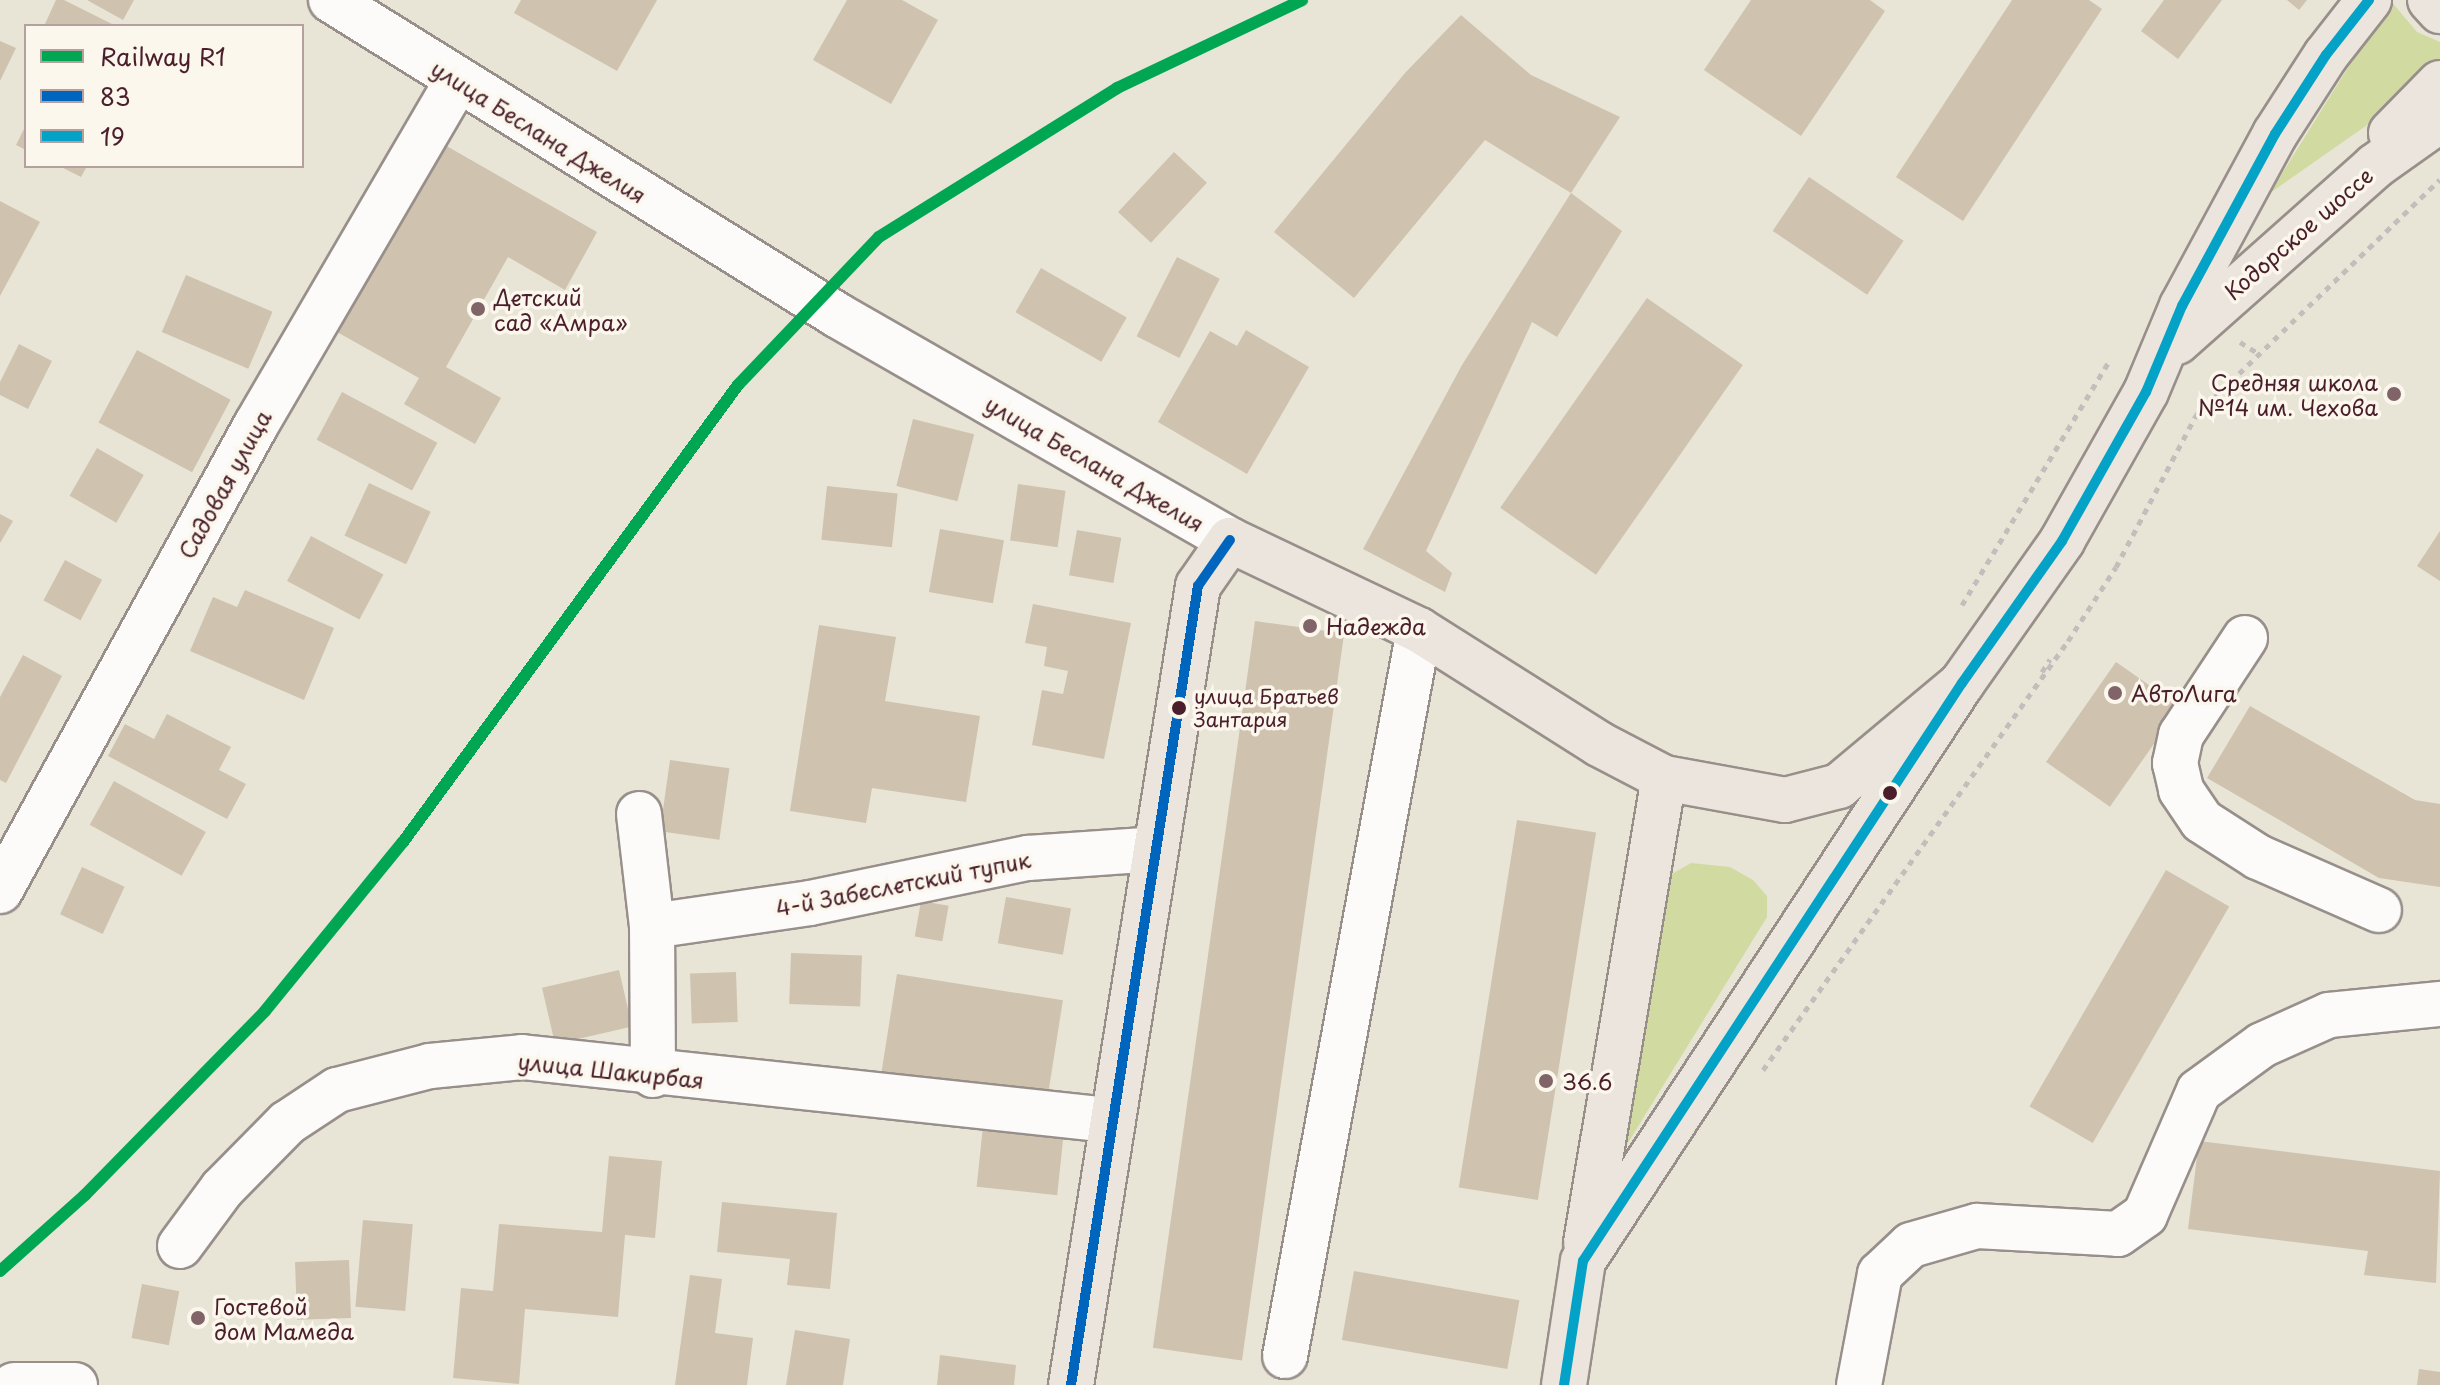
<!DOCTYPE html>
<meta charset="utf-8">
<style>
body{margin:0}
#map{position:relative;width:2440px;height:1385px;overflow:hidden;background:#e8e5d7;font-family:"Playpen Sans",sans-serif}
div>[style]{position:absolute}
.green>*{inset:0;background:#d1dba1}
.building>*{inset:0;background:#cfc2af;transform-origin:0 0}
.path>*{height:5px;margin-top:-2.5px;transform-origin:0;background:repeating-linear-gradient(90deg,#c3bdbc 0 6px,transparent 0 12px)}
.roads{filter:drop-shadow(2px 0 #988f8b) drop-shadow(-2px 0 #988f8b) drop-shadow(0 2px #988f8b) drop-shadow(0 -2px #988f8b)}
.minor>*{height:44px;margin:-22px;padding:0 22px;transform-origin:22px;border-radius:22px;background:#fcfbf9}
.highway>*{height:44px;margin:-22px;padding:0 22px;transform-origin:22px;border-radius:22px;background:#ece5dd}
.bus-1>*{height:10px;margin:-5px;padding:0 5px;transform-origin:5px;border-radius:5px;background:#0065bd}
.bus-2>*{height:10px;margin:-5px;padding:0 5px;transform-origin:5px;border-radius:5px;background:#04a2c6}
.rail-1>*{height:12px;margin:-6px;padding:0 6px;transform-origin:6px;border-radius:6px;background:#00a651}
.dots>*{width:22px;height:22px;translate:-50% -50%;box-sizing:border-box;border:4px solid #fbf7ec;border-radius:50%}
span{translate:-50% -50%;white-space:nowrap;text-align:center;line-height:1.15;-webkit-text-stroke:7px #fbf7ec;paint-order:stroke}
.bus-label{font-size:20px;color:#4a1f2b}
.left{translate:0 -50%;text-align:left}
.street-label{font-size:22px;color:#4a1f2b}
.poi-label{font-size:22px;color:#4a1f2b}
.right{translate:-100% -50%;text-align:right}
.legend{position:absolute;left:24px;top:24px;width:280px;height:144px;box-sizing:border-box;background:#fbf7ec;border:2px solid #b4a19f;margin:0;padding:10px 14px;list-style:none;font-size:24px;color:#4a1f2b}
.legend li{display:flex;align-items:center;gap:16px;height:40px}
.legend b{width:40px;border:2px solid #b4a19f}
</style>
<div id="map">
<div class="green">
<i style="clip-path:polygon(2390px 0,2417px 32px,2440px 42px,2440px 67px,2413px 93px,2270px 193px)"></i>
<i style="clip-path:polygon(1691px 863px,1730px 867px,1753px 880px,1767px 896px,1767px 917px,1618px 1159px,1658px 895px,1672px 874px)"></i>
</div>
<div class="building">
<i style="clip-path:polygon(56px 0,64px 0,116px 26px,44px 26px)"></i>
<i style="clip-path:polygon(87px 0,134px 0,123px 20px)"></i>
<i style="clip-path:polygon(521px 0,657px 0,617px 71px,514px 13px)"></i>
<i style="clip-path:polygon(847px 0,902px 0,938px 20px,891px 104px,813px 60px)"></i>
<i style="clip-path:polygon(1751px 0,1870px 0,1885px 11px,1801px 136px,1704px 70px)"></i>
<i style="clip-path:polygon(2012px 0,2089px 0,2102px 9px,1963px 221px,1896px 177px)"></i>
<i style="clip-path:polygon(2164px 0,2222px 0,2178px 59px,2141px 31px)"></i>
<i style="clip-path:polygon(2287px 0,2307px 0,2299px 10px)"></i>
<i style="clip-path:polygon(1461px 15px,1531px 75px,1620px 117px,1571px 193px,1485px 140px,1354px 298px,1274px 232px,1405px 73px)"></i>
<i style="clip-path:polygon(0 41px,16px 48px,0 81px)"></i>
<i style="clip-path:polygon(26px 125px,26px 150px,16px 145px)"></i>
<i style="clip-path:polygon(443px 144px,597px 232px,565px 290px,508px 257px,446px 367px,501px 398px,475px 444px,404px 404px,419px 378px,337px 332px)"></i>
<i style="left:1174px;top:152px;width:45px;height:82px;rotate:43deg"></i>
<i style="clip-path:polygon(59px 166px,87px 166px,81px 177px)"></i>
<i style="left:1809px;top:177px;width:114px;height:65px;rotate:34deg"></i>
<i style="clip-path:polygon(1571px 193px,1622px 231px,1557px 337px,1532px 322px,1426px 551px,1452px 573px,1445px 592px,1363px 549px,1462px 365px)"></i>
<i style="clip-path:polygon(0 201px,40px 222px,0 296px)"></i>
<i style="left:1177px;top:257px;width:48px;height:89px;rotate:27deg"></i>
<i style="left:1041px;top:268px;width:99px;height:51px;rotate:30deg"></i>
<i style="left:186px;top:275px;width:94px;height:62px;rotate:23deg"></i>
<i style="left:1647px;top:298px;width:117px;height:256px;rotate:35deg"></i>
<i style="clip-path:polygon(1246px 330px,1309px 367px,1247px 474px,1158px 422px,1210px 331px,1237px 346px)"></i>
<i style="clip-path:polygon(19px 344px,52px 361px,28px 409px,0 395px,0 382px)"></i>
<i style="left:137px;top:350px;width:106px;height:82px;rotate:28deg"></i>
<i style="left:342px;top:392px;width:108px;height:54px;rotate:28deg"></i>
<i style="left:913px;top:419px;width:63px;height:69px;rotate:14deg"></i>
<i style="left:97px;top:448px;width:54px;height:55px;rotate:30deg"></i>
<i style="left:369px;top:483px;width:68px;height:58px;rotate:25deg"></i>
<i style="left:1018px;top:484px;width:48px;height:57px;rotate:8deg"></i>
<i style="left:827px;top:486px;width:71px;height:54px;rotate:6deg"></i>
<i style="clip-path:polygon(0 514px,13px 521px,0 543px)"></i>
<i style="left:940px;top:529px;width:65px;height:64px;rotate:10deg"></i>
<i style="left:1077px;top:530px;width:45px;height:46px;rotate:10deg"></i>
<i style="clip-path:polygon(2440px 531px,2440px 581px,2417px 566px)"></i>
<i style="left:311px;top:536px;width:82px;height:51px;rotate:28deg"></i>
<i style="left:65px;top:560px;width:42px;height:46px;rotate:28deg"></i>
<i style="clip-path:polygon(245px 590px,334px 628px,304px 700px,190px 651px,213px 597px,237px 607px)"></i>
<i style="clip-path:polygon(1033px 604px,1131px 623px,1104px 759px,1032px 745px,1042px 690px,1063px 694px,1068px 671px,1044px 666px,1047px 647px,1025px 643px)"></i>
<i style="left:1255px;top:621px;width:90px;height:734px;rotate:8deg"></i>
<i style="clip-path:polygon(819px 625px,896px 637px,885px 701px,980px 716px,966px 802px,872px 788px,866px 823px,790px 811px)"></i>
<i style="clip-path:polygon(23px 655px,62px 676px,6px 783px,0 780px,0 697px)"></i>
<i style="left:2116px;top:662px;width:78px;height:122px;rotate:35deg"></i>
<i style="clip-path:polygon(2250px 706px,2415px 800px,2440px 804px,2440px 887px,2379px 878px,2207px 778px)"></i>
<i style="clip-path:polygon(167px 714px,231px 747px,219px 770px,246px 784px,227px 819px,108px 756px,125px 724px,154px 739px)"></i>
<i style="left:670px;top:760px;width:60px;height:72px;rotate:8deg"></i>
<i style="left:114px;top:781px;width:105px;height:50px;rotate:29deg"></i>
<i style="left:1517px;top:820px;width:80px;height:372px;rotate:9deg"></i>
<i style="left:82px;top:867px;width:47px;height:52px;rotate:25deg"></i>
<i style="left:2166px;top:870px;width:73px;height:273px;rotate:30deg"></i>
<i style="left:1006px;top:897px;width:66px;height:47px;rotate:10deg"></i>
<i style="left:921px;top:901px;width:28px;height:36px;rotate:10deg"></i>
<i style="left:791px;top:953px;width:71px;height:51px;rotate:2deg"></i>
<i style="left:619px;top:970px;width:58px;height:79px;rotate:77deg"></i>
<i style="left:736px;top:972px;width:50px;height:46px;rotate:88deg"></i>
<i style="left:897px;top:974px;width:168px;height:108px;rotate:9deg"></i>
<i style="left:983px;top:1126px;width:81px;height:61px;rotate:6deg"></i>
<i style="clip-path:polygon(2199px 1141px,2440px 1171px,2436px 1283px,2364px 1275px,2368px 1251px,2188px 1229px)"></i>
<i style="clip-path:polygon(609px 1156px,662px 1161px,655px 1238px,625px 1235px,618px 1317px,525px 1309px,519px 1384px,453px 1378px,461px 1288px,493px 1291px,499px 1224px,602px 1232px)"></i>
<i style="clip-path:polygon(722px 1202px,837px 1213px,830px 1289px,787px 1285px,790px 1259px,717px 1252px)"></i>
<i style="left:363px;top:1220px;width:50px;height:87px;rotate:5deg"></i>
<i style="left:349px;top:1260px;width:58px;height:54px;rotate:88deg"></i>
<i style="left:1354px;top:1271px;width:168px;height:70px;rotate:10deg"></i>
<i style="clip-path:polygon(690px 1275px,722px 1279px,715px 1333px,753px 1338px,747px 1385px,675px 1385px)"></i>
<i style="left:142px;top:1284px;width:38px;height:55px;rotate:11deg"></i>
<i style="clip-path:polygon(795px 1330px,850px 1339px,843px 1385px,786px 1385px)"></i>
<i style="clip-path:polygon(940px 1355px,1016px 1365px,1014px 1385px,937px 1385px)"></i>
<i style="clip-path:polygon(2419px 1369px,2440px 1372px,2440px 1385px,2417px 1385px)"></i>
</div>
<div class="path">
<i style="left:2240px;top:342px;width:22px;rotate:32deg"></i>
<i style="left:1962px;top:605px;width:286px;rotate:-58.9deg"></i>
<i style="left:2042px;top:672px;width:15px;rotate:-58deg"></i>
<i style="left:1763px;top:1070px;width:526px;rotate:-54.59deg"></i>
<i style="left:2068px;top:641px;width:88px;rotate:-57deg"></i>
<i style="left:2116px;top:567px;width:172px;rotate:-62.2deg"></i>
<i style="left:2196px;top:415px;width:339px;rotate:-44deg"></i>
</div>
<div class="roads">
<div class="minor">
<i style="left:331px;top:0;width:596px;rotate:31.9deg"></i>
<i style="left:837px;top:315px;width:453px;rotate:29.8deg"></i>
<i style="left:2245px;top:638px;width:116px;rotate:123.4deg"></i>
<i style="left:2181px;top:735px;width:29px;rotate:102deg"></i>
<i style="left:2175px;top:763px;width:28px;rotate:77deg"></i>
<i style="left:2181px;top:790px;width:37px;rotate:56deg"></i>
<i style="left:2202px;top:821px;width:67px;rotate:32.7deg"></i>
<i style="left:2258px;top:857px;width:132px;rotate:23.7deg"></i>
<i style="left:639px;top:814px;width:113px;rotate:83.4deg"></i>
<i style="left:652px;top:926px;width:149px;rotate:89.6deg"></i>
<i style="left:0;top:891px;width:532px;rotate:-61.22deg"></i>
<i style="left:256px;top:425px;width:398px;rotate:-59.7deg"></i>
<i style="left:652px;top:926px;width:160px;rotate:-8.3deg"></i>
<i style="left:810px;top:903px;width:223px;rotate:-11.7deg"></i>
<i style="left:1028px;top:858px;width:128px;rotate:-4deg"></i>
<i style="left:180px;top:1246px;width:71px;rotate:-53.6deg"></i>
<i style="left:222px;top:1189px;width:93px;rotate:-45.4deg"></i>
<i style="left:287px;top:1123px;width:60px;rotate:-33.4deg"></i>
<i style="left:337px;top:1090px;width:96px;rotate:-14.5deg"></i>
<i style="left:430px;top:1066px;width:92px;rotate:-5.6deg"></i>
<i style="left:522px;top:1057px;width:591px;rotate:6.12deg"></i>
<i style="left:1285px;top:1356px;width:738px;rotate:-79.54deg"></i>
<i style="left:14px;top:1385px;width:61px"></i>
<i style="left:1859px;top:1385px;width:113px;rotate:-79.3deg"></i>
<i style="left:1880px;top:1274px;width:42px;rotate:-43.1deg"></i>
<i style="left:1911px;top:1245px;width:69px;rotate:-16.1deg"></i>
<i style="left:1977px;top:1226px;width:141px;rotate:3.2deg"></i>
<i style="left:2118px;top:1234px;width:33px;rotate:-35deg"></i>
<i style="left:2145px;top:1215px;width:135px;rotate:-66.5deg"></i>
<i style="left:2199px;top:1091px;width:78px;rotate:-36.1deg"></i>
<i style="left:2262px;top:1045px;width:73px;rotate:-24.1deg"></i>
<i style="left:2329px;top:1015px;width:112px;rotate:-5.7deg"></i>
</div>
<div class="highway">
<i style="left:2430px;top:0;width:15px;rotate:48deg"></i>
<i style="left:2391px;top:133px;width:70px;rotate:-45.6deg"></i>
<i style="left:2177px;top:342px;width:265px;rotate:-41.6deg"></i>
<i style="left:2375px;top:166px;width:80px;rotate:-35.3deg"></i>
<i style="left:1586px;top:1243px;width:471px;rotate:-80.5deg"></i>
<i style="left:1071px;top:1385px;width:809px;rotate:-80.97deg"></i>
<i style="left:1198px;top:586px;width:56px;rotate:-55.2deg"></i>
<i style="left:1230px;top:540px;width:209px;rotate:25.5deg"></i>
<i style="left:1419px;top:630px;width:213px;rotate:32.3deg"></i>
<i style="left:1599px;top:744px;width:73px;rotate:27.6deg"></i>
<i style="left:1664px;top:778px;width:123px;rotate:10.3deg"></i>
<i style="left:1785px;top:800px;width:56px;rotate:-14.5deg"></i>
<i style="left:1839px;top:786px;width:160px;rotate:-39.9deg"></i>
<i style="left:1564px;top:1385px;width:125px;rotate:-81.3deg"></i>
<i style="left:1583px;top:1261px;width:691px;rotate:-56.75deg"></i>
<i style="left:1962px;top:683px;width:174px;rotate:-54.8deg"></i>
<i style="left:2062px;top:541px;width:171px;rotate:-60.6deg"></i>
<i style="left:2146px;top:392px;width:93px;rotate:-67.3deg"></i>
<i style="left:2182px;top:306px;width:196px;rotate:-61.6deg"></i>
<i style="left:2275px;top:134px;width:94px;rotate:-57.2deg"></i>
<i style="left:2326px;top:55px;width:70px;rotate:-52deg"></i>
</div>
</div>
<div class="bus-1">
<i style="left:1071px;top:1385px;width:809px;rotate:-80.97deg"></i>
<i style="left:1198px;top:586px;width:56px;rotate:-55.2deg"></i>
</div>
<div class="bus-2">
<i style="left:1564px;top:1385px;width:125px;rotate:-81.3deg"></i>
<i style="left:1583px;top:1261px;width:691px;rotate:-56.75deg"></i>
<i style="left:1962px;top:683px;width:174px;rotate:-54.8deg"></i>
<i style="left:2062px;top:541px;width:171px;rotate:-60.6deg"></i>
<i style="left:2146px;top:392px;width:93px;rotate:-67.3deg"></i>
<i style="left:2182px;top:306px;width:196px;rotate:-61.6deg"></i>
<i style="left:2275px;top:134px;width:94px;rotate:-57.2deg"></i>
<i style="left:2326px;top:55px;width:70px;rotate:-52deg"></i>
</div>
<div class="rail-1">
<i style="left:0;top:1271px;width:114px;rotate:-41.8deg"></i>
<i style="left:85px;top:1195px;width:257px;rotate:-45.6deg"></i>
<i style="left:265px;top:1011px;width:218px;rotate:-50.8deg"></i>
<i style="left:403px;top:842px;width:567px;rotate:-53.76deg"></i>
<i style="left:738px;top:385px;width:204px;rotate:-46.4deg"></i>
<i style="left:879px;top:237px;width:281px;rotate:-32deg"></i>
<i style="left:1117px;top:88px;width:205px;rotate:-25.4deg"></i>
</div>
<div class="dots">
<i style="left:478px;top:309px;background:#816467"></i>
<i style="left:2394px;top:394px;background:#816467"></i>
<i style="left:1310px;top:626px;background:#816467"></i>
<i style="left:2115px;top:693px;background:#816467"></i>
<i style="left:1179px;top:708px;background:#4a1f2b"></i>
<i style="left:1890px;top:793px;background:#4a1f2b"></i>
<i style="left:1546px;top:1081px;background:#816467"></i>
<i style="left:198px;top:1318px;background:#816467"></i>
</div>
<div class="bus-label">
<span class="left" style="left:1194px;top:708px">улица Братьев<br>Зантария</span>
</div>
<div class="street-label">
<span style="left:539px;top:131px;rotate:32deg">улица Беслана Джелия</span>
<span style="left:2298px;top:233px;rotate:-41deg">Кодорское шоссе</span>
<span style="left:1095px;top:463px;rotate:30deg">улица Беслана Джелия</span>
<span style="left:224px;top:484px;rotate:-61deg">Садовая улица</span>
<span style="left:903px;top:883px;rotate:-11deg">4-й Забеслетский тупик</span>
<span style="left:611px;top:1070px;rotate:6deg">улица Шакирбая</span>
</div>
<div class="poi-label">
<span class="left" style="left:494px;top:309px">Детский<br>сад «Амра»</span>
<span class="right" style="left:2378px;top:394px">Средняя школа<br>№14 им. Чехова</span>
<span class="left" style="left:1326px;top:626px">Надежда</span>
<span class="left" style="left:2131px;top:693px">АвтоЛига</span>
<span class="left" style="left:1562px;top:1081px">36.6</span>
<span class="left" style="left:214px;top:1318px">Гостевой<br>дом Мамеда</span>
</div>
<ul class="legend">
<li><b style="height:10px;background:#00a651"></b>Railway R1</li>
<li><b style="height:10px;background:#0065bd"></b>83</li>
<li><b style="height:10px;background:#04a2c6"></b>19</li>
</ul>
</div>
